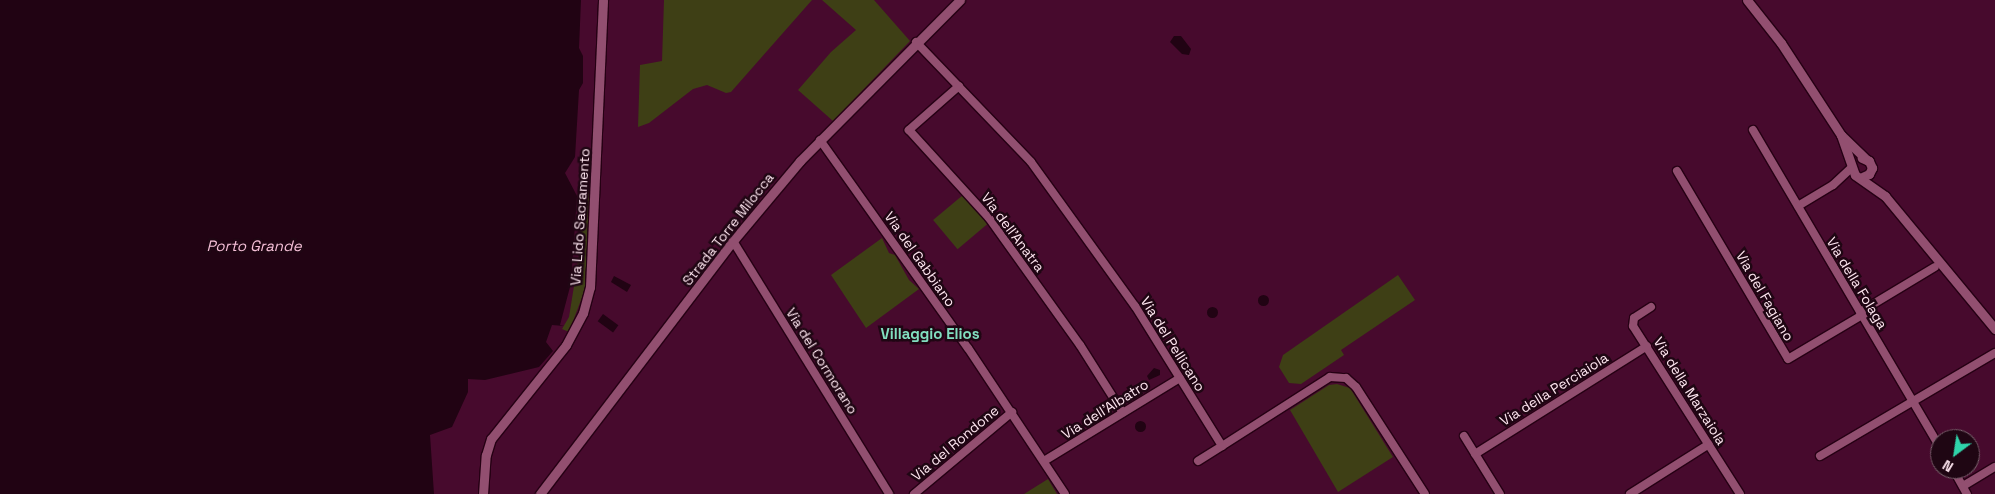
<!DOCTYPE html>
<style>
body{margin:0}
#map{position:relative;width:1995px;height:494px;overflow:hidden;background:#470a2d;font-family:"Space Grotesk",sans-serif}
div>[style]{position:absolute}
.green>*{inset:0;background:#3e3f15;transform-origin:0 0}
.water>*{inset:0;background:#210313;transform-origin:0 0}
.round{border-radius:50%}
.roads{filter:drop-shadow(1px 0 #260014) drop-shadow(-1px 0 #260014) drop-shadow(0 1px #260014) drop-shadow(0 -1px #260014)}
.minor>*{height:8px;margin:-4px;padding:0 4px;transform-origin:4px;border-radius:4px;background:#924f70}
.tertiary>*{height:9px;margin:-4.5px;padding:0 4.5px;transform-origin:4.5px;border-radius:4.5px;background:#924f70}
span{translate:-50% -50%;white-space:nowrap;text-align:center;line-height:1.15;-webkit-text-stroke:5px #1f0613;paint-order:stroke}
.street-label{font-size:14px;color:#fee6f0}
.water-label{font-size:15px;color:#f5bfd7;font-style:italic}
.neighbourhood-label{font-size:15px;color:#82dfc0;font-weight:700}
.north{position:absolute;left:1930px;top:429px;width:50px;height:50px;box-sizing:border-box;background:#1f0613;border:1px solid #78606b;border-radius:50%;rotate:211deg;font-size:14px;font-weight:700;line-height:20px;text-align:center;color:#fee6f0}
.north::after{content:'';display:block;margin:auto;width:18px;height:22px;background:#2fd4aa;clip-path:polygon(50% 0,100% 100%,50% 72%,0 100%)}
</style>
<div id="map">
<div class="green">
<i style="clip-path:polygon(664px 0,812px 0,731px 92px,726px 93px,707px 85px,693px 89px,649px 123px,638px 127px,640px 65px,662px 61px)"></i>
<i style="clip-path:polygon(822px 0,874px 0,910px 41px,833px 121px,798px 90px,831px 52px,856px 30px)"></i>
<i style="clip-path:polygon(586px 152px,594px 153px,594px 169px,583px 166px)"></i>
<i style="clip-path:polygon(579px 182px,593px 188px,587px 284px,569px 332px,562px 329px,569px 317px,580px 249px)"></i>
<i style="left:963px;top:195px;width:38px;height:39px;rotate:50deg"></i>
<i style="clip-path:polygon(882px 238px,889px 253px,895px 255px,909px 280px,919px 289px,866px 328px,831px 275px)"></i>
<i style="clip-path:polygon(1398px 275px,1415px 300px,1341px 350px,1344px 355px,1301px 384px,1289px 383px,1279px 367px,1283px 355px)"></i>
<i style="clip-path:polygon(1337px 384px,1350px 388px,1393px 457px,1338px 492px,1290px 410px,1329px 385px)"></i>
<i style="clip-path:polygon(1048px 479px,1057px 494px,1024px 494px)"></i>
</div>
<div class="water">
<i style="clip-path:polygon(0 0,581px 0,579px 48px,583px 56px,583px 83px,579px 90px,575px 157px,565px 173px,577px 196px,571px 283px,560px 325px,564px 326px,552px 325px,546px 342px,553px 351px,539px 367px,485px 380px,468px 379px,468px 392px,452px 427px,430px 435px,434px 494px,0 494px)"></i>
<i style="clip-path:polygon(1174px 36px,1181px 36px,1191px 49px,1189px 55px,1182px 54px,1170px 42px)"></i>
<i style="clip-path:polygon(614px 276px,631px 285px,627px 292px,611px 282px)"></i>
<i class="round" style="left:1257.5px;top:294.5px;width:11px;height:11px"></i>
<i class="round" style="left:1206.5px;top:306.5px;width:11px;height:11px"></i>
<i style="left:603px;top:314px;width:19px;height:9px;rotate:36deg"></i>
<i style="clip-path:polygon(1154px 368px,1160px 370px,1160px 375px,1149px 380px,1147px 376px)"></i>
<i class="round" style="left:1134.5px;top:420.5px;width:11px;height:11px"></i>
</div>
<div class="roads">
<div class="minor">
<i style="left:916px;top:42px;width:166px;rotate:46.2deg"></i>
<i style="left:1031px;top:162px;width:178px;rotate:54.2deg"></i>
<i style="left:1135px;top:306px;width:165px;rotate:58.1deg"></i>
<i style="left:1222px;top:446px;width:128px;rotate:-32.6deg"></i>
<i style="left:1330px;top:377px;width:16px;rotate:4deg"></i>
<i style="left:1346px;top:378px;width:13px;rotate:42deg"></i>
<i style="left:1356px;top:387px;width:127px;rotate:57.2deg"></i>
<i style="left:959px;top:86px;width:67px;rotate:138.7deg"></i>
<i style="left:909px;top:130px;width:119px;rotate:47.7deg"></i>
<i style="left:989px;top:218px;width:156px;rotate:54.4deg"></i>
<i style="left:1080px;top:345px;width:80px;rotate:57.7deg"></i>
<i style="left:1753px;top:130px;width:369px;rotate:59.5deg"></i>
<i style="left:820px;top:140px;width:255px;rotate:54.6deg"></i>
<i style="left:968px;top:348px;width:175px;rotate:56.4deg"></i>
<i style="left:1677px;top:171px;width:218px;rotate:59.4deg"></i>
<i style="left:1788px;top:359px;width:86px;rotate:-30.7deg"></i>
<i style="left:1798px;top:206px;width:41px;rotate:-31deg"></i>
<i style="left:1833px;top:185px;width:26px;rotate:-43deg"></i>
<i style="left:733px;top:241px;width:297px;rotate:58.3deg"></i>
<i style="left:1651px;top:307px;width:20px;rotate:147deg"></i>
<i style="left:1634px;top:318px;width:8px;rotate:97deg"></i>
<i style="left:1633px;top:326px;width:199px;rotate:57.5deg"></i>
<i style="left:1860px;top:312px;width:87px;rotate:-31deg"></i>
<i style="left:1464px;top:436px;width:68px;rotate:58.2deg"></i>
<i style="left:1475px;top:454px;width:203px;rotate:-32.1deg"></i>
<i style="left:1820px;top:456px;width:203px;rotate:-30.5deg"></i>
<i style="left:1044px;top:461px;width:159px;rotate:-31.4deg"></i>
<i style="left:1198px;top:461px;width:28px;rotate:-32deg"></i>
<i style="left:1953px;top:469px;width:29px;rotate:61deg"></i>
<i style="left:1963px;top:486px;width:37px;rotate:-31deg"></i>
<i style="left:914px;top:494px;width:128px;rotate:-39.9deg"></i>
<i style="left:1630px;top:494px;width:93px;rotate:-32.3deg"></i>
</div>
<div class="tertiary">
<i style="left:1747px;top:0;width:55px;rotate:51.7deg"></i>
<i style="left:1781px;top:43px;width:110px;rotate:56.9deg"></i>
<i style="left:1841px;top:135px;width:36px;rotate:44deg"></i>
<i style="left:1841px;top:135px;width:42px;rotate:70.7deg"></i>
<i style="left:1855px;top:175px;width:37px;rotate:35deg"></i>
<i style="left:1885px;top:196px;width:173px;rotate:50.4deg"></i>
<i style="left:1860px;top:178px;width:10px;rotate:-24deg"></i>
<i style="left:1869px;top:174px;width:7px;rotate:-63deg"></i>
<i style="left:1872px;top:168px;width:8px;rotate:-113deg"></i>
<i style="left:1869px;top:161px;width:8px;rotate:-157deg"></i>
<i style="left:483px;top:494px;width:39px;rotate:-86deg"></i>
<i style="left:486px;top:455px;width:17px;rotate:-73deg"></i>
<i style="left:491px;top:439px;width:120px;rotate:-51.4deg"></i>
<i style="left:566px;top:345px;width:36px;rotate:-62deg"></i>
<i style="left:583px;top:313px;width:27px;rotate:-75deg"></i>
<i style="left:590px;top:287px;width:287px;rotate:-87.4deg"></i>
<i style="left:540px;top:494px;width:318px;rotate:-52.7deg"></i>
<i style="left:733px;top:241px;width:104px;rotate:-50.1deg"></i>
<i style="left:800px;top:161px;width:227px;rotate:-45.2deg"></i>
</div>
</div>
<div class="street-label">
<span style="left:580px;top:217px;rotate:-86deg">Via Lido Sacramento</span>
<span style="left:728px;top:229px;rotate:-52deg">Strada Torre Milocca</span>
<span style="left:1013px;top:232px;rotate:53deg">Via dell'Anatra</span>
<span style="left:920px;top:259px;rotate:55deg">Via del Gabbiano</span>
<span style="left:1857px;top:283px;rotate:59deg">Via della Folaga</span>
<span style="left:1765px;top:296px;rotate:60deg">Via del Fagiano</span>
<span style="left:1173px;top:344px;rotate:58deg">Via del Pellicano</span>
<span style="left:822px;top:361px;rotate:58deg">Via del Cormorano</span>
<span style="left:1554px;top:389px;rotate:-32deg">Via della Perciaiola</span>
<span style="left:1690px;top:391px;rotate:58deg">Via della Marzaiola</span>
<span style="left:1105px;top:409px;rotate:-32deg">Via dell'Albatro</span>
<span style="left:955px;top:443px;rotate:-40deg">Via del Rondone</span>
</div>
<div class="water-label">
<span style="left:254px;top:246px">Porto Grande</span>
</div>
<div class="neighbourhood-label">
<span style="left:930px;top:334px">Villaggio Elios</span>
</div>
<div class="north">N</div>
</div>
